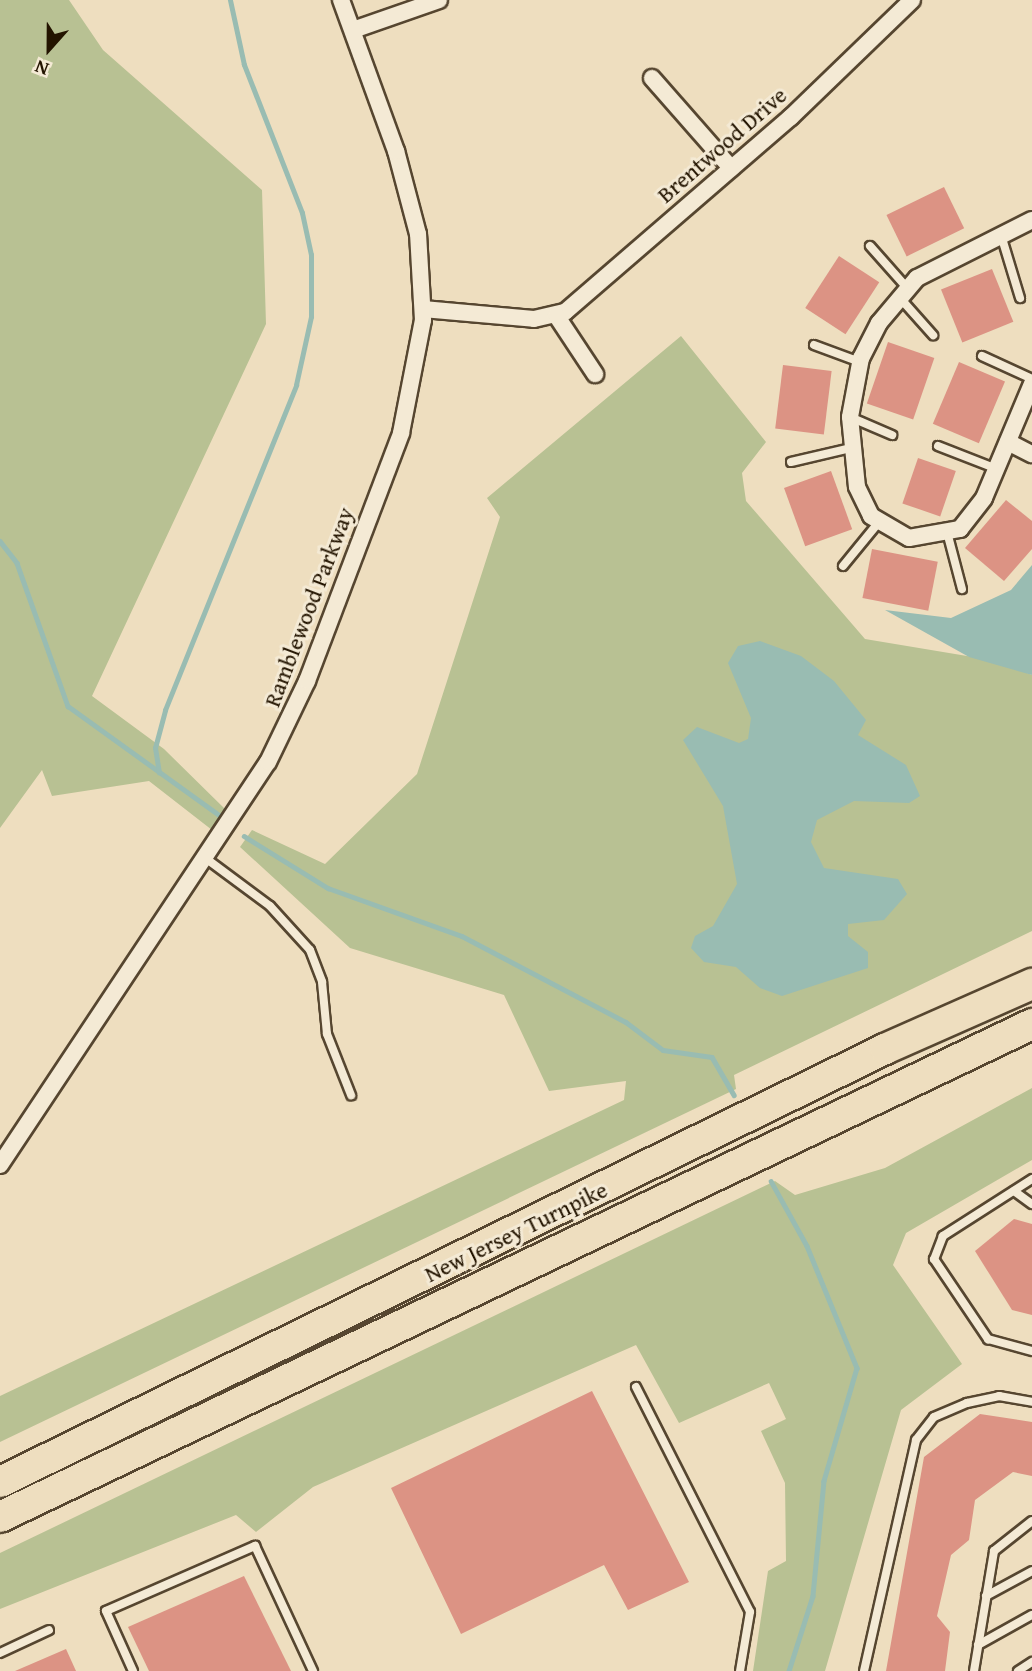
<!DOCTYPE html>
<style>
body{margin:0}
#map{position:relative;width:1032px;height:1671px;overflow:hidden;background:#eedebf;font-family:"Gentium Book Plus",serif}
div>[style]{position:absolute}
.green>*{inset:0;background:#b8c193}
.water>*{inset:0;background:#99bcb2}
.stream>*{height:4.5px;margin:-2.25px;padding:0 2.25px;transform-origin:2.25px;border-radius:2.25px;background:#99bcb2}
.building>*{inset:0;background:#dc9384;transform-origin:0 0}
.roads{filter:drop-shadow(2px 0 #564630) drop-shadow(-2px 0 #564630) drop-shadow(0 2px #564630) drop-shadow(0 -2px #564630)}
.service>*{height:8px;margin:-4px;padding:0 4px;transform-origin:4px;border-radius:4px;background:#f4ead5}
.minor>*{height:16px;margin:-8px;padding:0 8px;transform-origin:8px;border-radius:8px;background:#f4ead5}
.motorway>*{height:30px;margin:-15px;padding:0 15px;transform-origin:15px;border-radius:15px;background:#eedebf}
span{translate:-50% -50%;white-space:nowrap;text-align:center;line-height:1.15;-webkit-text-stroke:6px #f4ead5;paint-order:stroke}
.street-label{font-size:23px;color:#231400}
.north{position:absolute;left:14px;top:14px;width:70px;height:70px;-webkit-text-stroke:5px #f4ead5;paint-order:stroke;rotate:201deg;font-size:19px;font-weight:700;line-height:28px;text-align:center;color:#231400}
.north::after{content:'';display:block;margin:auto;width:24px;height:32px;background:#231400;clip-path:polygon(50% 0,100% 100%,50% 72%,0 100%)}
</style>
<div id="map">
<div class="green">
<i style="clip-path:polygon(0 0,69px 0,103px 50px,262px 190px,266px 324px,92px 696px,164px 749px,226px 810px,212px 830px,149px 781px,52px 796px,42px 770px,0 828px)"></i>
<i style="clip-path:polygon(681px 336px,766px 442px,742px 473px,746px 501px,865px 639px,997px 661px,1032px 675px,1032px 931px,734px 1075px,736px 1089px,0 1442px,0 1396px,624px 1100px,626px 1081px,549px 1091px,504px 995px,350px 948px,240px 847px,252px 830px,325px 864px,417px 774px,500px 517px,487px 498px)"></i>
<i style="clip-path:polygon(1032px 1088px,1032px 1160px,906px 1233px,893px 1265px,962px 1364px,901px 1410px,825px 1671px,753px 1671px,768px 1571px,786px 1561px,785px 1483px,761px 1431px,786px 1419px,769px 1383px,679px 1423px,636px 1345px,313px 1487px,256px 1532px,236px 1515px,0 1609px,0 1553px,775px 1181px,795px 1195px,885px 1168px)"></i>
</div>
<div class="water">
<i style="clip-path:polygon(1032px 565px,1032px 675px,969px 657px,885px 610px,951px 618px,1011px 590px)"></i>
<i style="clip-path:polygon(760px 641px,801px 656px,834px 681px,866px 720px,858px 735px,906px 765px,920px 796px,909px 803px,854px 801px,817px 820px,811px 842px,824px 868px,898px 879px,907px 894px,884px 920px,848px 924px,848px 936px,868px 952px,868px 968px,782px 996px,760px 988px,736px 967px,704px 962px,691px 948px,695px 936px,713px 926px,737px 884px,723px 806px,683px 740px,697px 727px,739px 743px,748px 739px,751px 718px,728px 663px,738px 646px)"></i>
</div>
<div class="stream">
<i style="left:0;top:541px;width:28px;rotate:52deg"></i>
<i style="left:17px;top:563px;width:152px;rotate:70.4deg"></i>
<i style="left:68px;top:706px;width:186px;rotate:35.8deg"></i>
<i style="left:159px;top:773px;width:25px;rotate:-99deg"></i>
<i style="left:155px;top:748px;width:39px;rotate:-75deg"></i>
<i style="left:165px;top:710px;width:350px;rotate:-68deg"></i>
<i style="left:296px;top:385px;width:70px;rotate:-77.6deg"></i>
<i style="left:311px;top:317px;width:62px;rotate:-90deg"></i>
<i style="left:311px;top:255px;width:43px;rotate:-102.1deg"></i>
<i style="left:302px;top:213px;width:159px;rotate:-111.4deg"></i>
<i style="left:244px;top:65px;width:66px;rotate:-102.2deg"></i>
<i style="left:244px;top:836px;width:99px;rotate:31.8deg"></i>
<i style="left:328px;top:888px;width:142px;rotate:19.7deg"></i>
<i style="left:462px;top:936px;width:185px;rotate:27.7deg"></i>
<i style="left:626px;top:1022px;width:46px;rotate:37.1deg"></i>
<i style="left:663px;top:1050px;width:49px;rotate:8.1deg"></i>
<i style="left:712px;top:1057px;width:44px;rotate:59.9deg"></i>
<i style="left:771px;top:1181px;width:74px;rotate:61deg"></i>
<i style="left:807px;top:1246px;width:132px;rotate:67.7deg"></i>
<i style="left:857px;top:1368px;width:118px;rotate:106.3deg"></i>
<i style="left:824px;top:1481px;width:116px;rotate:95.5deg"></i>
<i style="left:813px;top:1596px;width:79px;rotate:107.7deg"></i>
</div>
<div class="building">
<i style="left:944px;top:187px;width:46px;height:64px;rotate:64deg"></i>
<i style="left:839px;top:256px;width:48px;height:62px;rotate:33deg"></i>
<i style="left:992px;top:269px;width:57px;height:55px;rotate:68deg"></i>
<i style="left:888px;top:342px;width:49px;height:65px;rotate:19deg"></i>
<i style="left:959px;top:362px;width:50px;height:67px;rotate:23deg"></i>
<i style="left:783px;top:365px;width:49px;height:64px;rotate:7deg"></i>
<i style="left:918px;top:458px;width:40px;height:48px;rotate:19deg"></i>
<i style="left:831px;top:471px;width:62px;height:50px;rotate:70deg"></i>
<i style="clip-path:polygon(1006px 500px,1032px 521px,1032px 549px,1004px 581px,965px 548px)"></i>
<i style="left:872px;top:549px;width:67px;height:50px;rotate:11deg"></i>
<i style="clip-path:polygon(1014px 1219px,1032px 1224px,1032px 1315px,1012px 1310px,975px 1251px)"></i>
<i style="clip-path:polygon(592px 1391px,689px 1582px,628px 1610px,604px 1565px,461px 1634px,391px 1488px)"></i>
<i style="clip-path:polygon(980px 1414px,1032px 1422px,1032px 1476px,1013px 1472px,975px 1500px,969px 1540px,951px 1555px,937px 1616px,950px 1632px,945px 1671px,886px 1671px,924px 1457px)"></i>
<i style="clip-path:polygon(244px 1576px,291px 1671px,149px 1671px,128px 1627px)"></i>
<i style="clip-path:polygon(66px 1649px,76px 1671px,15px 1671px)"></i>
</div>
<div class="roads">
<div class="service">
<i style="left:1001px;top:235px;width:66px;rotate:73.2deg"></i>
<i style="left:870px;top:246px;width:57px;rotate:48.5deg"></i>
<i style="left:900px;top:298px;width:50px;rotate:48.3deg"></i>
<i style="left:814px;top:345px;width:49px;rotate:20.3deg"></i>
<i style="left:982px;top:356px;width:55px;rotate:24.7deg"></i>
<i style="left:850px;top:417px;width:46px;rotate:23.2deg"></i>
<i style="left:938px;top:446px;width:63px;rotate:21.3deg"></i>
<i style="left:791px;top:462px;width:62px;rotate:-13.1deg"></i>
<i style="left:947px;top:532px;width:59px;rotate:75.3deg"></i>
<i style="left:843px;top:566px;width:57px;rotate:-50.7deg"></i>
<i style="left:208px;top:860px;width:77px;rotate:36.6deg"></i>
<i style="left:270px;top:906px;width:59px;rotate:47.7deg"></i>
<i style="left:310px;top:950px;width:34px;rotate:69deg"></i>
<i style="left:322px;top:982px;width:52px;rotate:84.5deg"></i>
<i style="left:327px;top:1034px;width:66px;rotate:68.5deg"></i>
<i style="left:1032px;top:1179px;width:106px;rotate:147.4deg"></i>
<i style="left:943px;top:1236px;width:25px;rotate:111deg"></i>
<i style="left:934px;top:1259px;width:97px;rotate:56deg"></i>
<i style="left:988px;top:1339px;width:46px;rotate:15.3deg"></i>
<i style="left:1014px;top:1191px;width:22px;rotate:36deg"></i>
<i style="left:636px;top:1387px;width:252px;rotate:63.1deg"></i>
<i style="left:750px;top:1612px;width:60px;rotate:99.6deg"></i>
<i style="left:986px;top:1596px;width:52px;rotate:-28.5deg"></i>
<i style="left:978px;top:1645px;width:62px;rotate:-29.1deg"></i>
<i style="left:0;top:1653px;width:54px;rotate:-25.1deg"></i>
<i style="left:133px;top:1671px;width:66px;rotate:-114.2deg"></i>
<i style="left:106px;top:1611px;width:163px;rotate:-23.6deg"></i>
<i style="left:255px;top:1546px;width:138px;rotate:65.1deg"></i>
<i style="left:864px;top:1671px;width:237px;rotate:-77.3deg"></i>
<i style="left:916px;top:1440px;width:29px;rotate:-52deg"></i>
<i style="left:934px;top:1417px;width:36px;rotate:-23deg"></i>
<i style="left:967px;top:1403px;width:33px;rotate:-12deg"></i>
<i style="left:999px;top:1396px;width:34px;rotate:10deg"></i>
<i style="left:974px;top:1671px;width:122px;rotate:-80.5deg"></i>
<i style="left:994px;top:1551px;width:48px;rotate:-38.3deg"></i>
<i style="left:1018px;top:1671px;width:17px;rotate:-33deg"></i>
</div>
<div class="minor">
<i style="left:353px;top:30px;width:91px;rotate:-19.2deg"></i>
<i style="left:652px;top:78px;width:120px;rotate:48.7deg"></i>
<i style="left:1032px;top:220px;width:129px;rotate:153.2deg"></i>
<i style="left:917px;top:278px;width:59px;rotate:130.2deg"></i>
<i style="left:879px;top:323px;width:39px;rotate:117deg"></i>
<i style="left:861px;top:358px;width:60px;rotate:100.6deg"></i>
<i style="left:850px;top:417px;width:70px;rotate:84.3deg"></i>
<i style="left:857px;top:487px;width:32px;rotate:64deg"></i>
<i style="left:871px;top:516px;width:44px;rotate:30.1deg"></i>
<i style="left:909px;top:538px;width:52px;rotate:-10deg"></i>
<i style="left:960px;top:529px;width:39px;rotate:-52deg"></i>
<i style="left:984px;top:498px;width:124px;rotate:-67.2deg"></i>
<i style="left:423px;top:309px;width:111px;rotate:5.1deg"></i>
<i style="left:534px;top:319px;width:32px;rotate:-13deg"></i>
<i style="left:565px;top:312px;width:298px;rotate:-40.8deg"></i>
<i style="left:791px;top:117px;width:168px;rotate:-44deg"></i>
<i style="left:556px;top:315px;width:71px;rotate:56.5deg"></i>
<i style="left:1008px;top:442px;width:27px;rotate:27deg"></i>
<i style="left:0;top:1165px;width:484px;rotate:-56.4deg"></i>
<i style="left:268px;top:762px;width:90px;rotate:-64.3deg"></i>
<i style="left:307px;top:681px;width:265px;rotate:-69.2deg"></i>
<i style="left:401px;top:433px;width:115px;rotate:-79deg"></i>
<i style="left:423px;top:320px;width:86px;rotate:-93.3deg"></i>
<i style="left:418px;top:234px;width:86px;rotate:-104.8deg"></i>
<i style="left:396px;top:151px;width:161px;rotate:-110deg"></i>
</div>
<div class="motorway">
<i style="left:0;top:1482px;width:985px;rotate:-26.07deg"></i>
<i style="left:885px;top:1049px;width:161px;rotate:-23.9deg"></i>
<i style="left:0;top:1517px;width:1144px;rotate:-25.53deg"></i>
</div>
</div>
<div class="street-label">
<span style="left:722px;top:145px;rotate:-41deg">Brentwood Drive</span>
<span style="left:309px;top:607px;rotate:-69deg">Ramblewood Parkway</span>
<span style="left:516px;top:1232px;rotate:-26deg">New Jersey Turnpike</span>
</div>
<div class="north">N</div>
</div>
